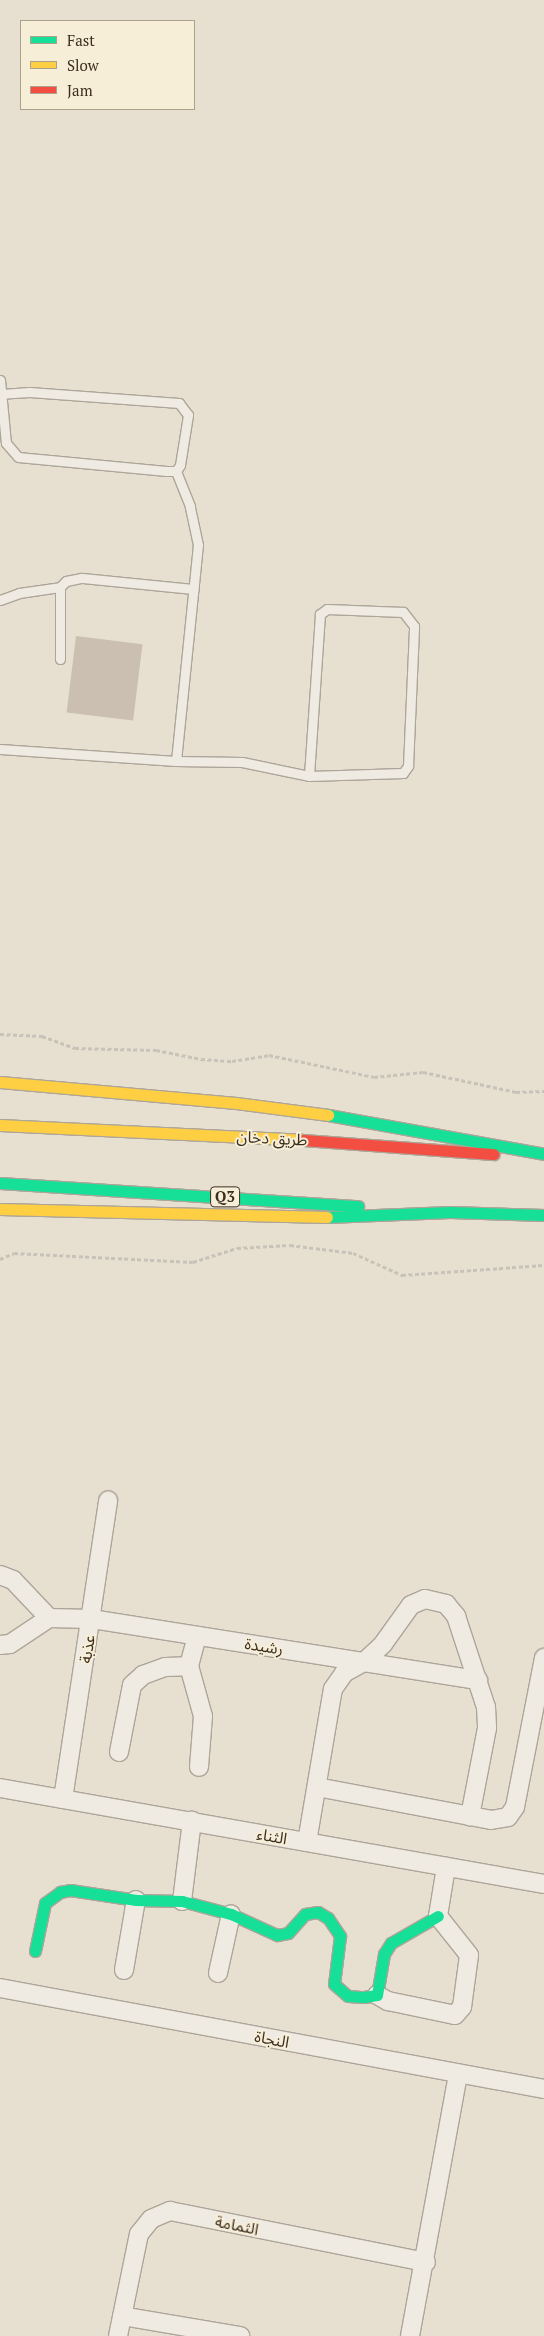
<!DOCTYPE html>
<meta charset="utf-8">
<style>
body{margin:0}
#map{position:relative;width:544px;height:2336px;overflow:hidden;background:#e7e0d1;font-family:"PT Serif","Noto Sans Arabic",serif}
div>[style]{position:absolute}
.building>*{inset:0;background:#cbbfb2;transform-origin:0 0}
.path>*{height:3px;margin-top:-1.5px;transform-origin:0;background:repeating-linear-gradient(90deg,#c8c2b9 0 4px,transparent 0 6.5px)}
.roads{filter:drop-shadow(1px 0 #ada599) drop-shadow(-1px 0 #ada599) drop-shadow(0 1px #ada599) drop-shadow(0 -1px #ada599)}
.lane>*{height:9px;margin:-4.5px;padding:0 4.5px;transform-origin:4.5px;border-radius:4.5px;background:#efebe3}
.street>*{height:18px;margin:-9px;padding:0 9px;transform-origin:9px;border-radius:9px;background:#efebe3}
.fast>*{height:11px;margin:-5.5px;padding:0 5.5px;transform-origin:5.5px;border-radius:5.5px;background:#16e098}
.slow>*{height:11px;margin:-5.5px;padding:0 5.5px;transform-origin:5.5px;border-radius:5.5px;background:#ffcf43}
.jam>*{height:11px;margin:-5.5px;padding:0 5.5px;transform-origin:5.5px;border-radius:5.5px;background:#f24e42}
span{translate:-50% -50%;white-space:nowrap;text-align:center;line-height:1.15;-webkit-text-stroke:4px #f7eed8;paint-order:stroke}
.shield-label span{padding:1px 4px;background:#f7eed8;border:1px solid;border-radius:4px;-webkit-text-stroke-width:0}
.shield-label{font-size:15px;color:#3d2e20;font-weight:700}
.street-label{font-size:16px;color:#3d2e20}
.legend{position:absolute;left:20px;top:20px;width:175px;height:90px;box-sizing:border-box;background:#f7eed8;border:1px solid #ada18e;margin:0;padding:6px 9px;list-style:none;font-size:15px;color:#3d2e20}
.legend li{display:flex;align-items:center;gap:10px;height:25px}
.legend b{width:25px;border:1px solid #ada18e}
</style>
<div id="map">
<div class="building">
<i style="left:76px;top:636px;width:67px;height:77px;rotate:7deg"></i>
</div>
<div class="path">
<i style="left:0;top:1034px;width:42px;rotate:2.7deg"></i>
<i style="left:42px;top:1036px;width:35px;rotate:20deg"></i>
<i style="left:75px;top:1048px;width:81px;rotate:1.4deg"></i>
<i style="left:156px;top:1050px;width:46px;rotate:11.3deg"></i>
<i style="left:201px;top:1059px;width:31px;rotate:4deg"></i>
<i style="left:232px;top:1061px;width:37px;rotate:-9deg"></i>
<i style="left:269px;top:1055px;width:107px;rotate:11.8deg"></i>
<i style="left:374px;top:1077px;width:49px;rotate:-5.8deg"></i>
<i style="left:423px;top:1072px;width:95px;rotate:12.1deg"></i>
<i style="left:516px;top:1092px;width:28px;rotate:-2deg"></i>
<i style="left:0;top:1259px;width:15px;rotate:-23deg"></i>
<i style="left:14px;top:1253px;width:179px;rotate:2.9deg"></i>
<i style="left:193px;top:1262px;width:46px;rotate:-17.7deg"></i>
<i style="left:237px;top:1248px;width:53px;rotate:-3.2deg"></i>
<i style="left:290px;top:1245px;width:64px;rotate:7.2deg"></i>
<i style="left:353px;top:1253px;width:54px;rotate:24.2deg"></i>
<i style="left:402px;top:1275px;width:142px;rotate:-4deg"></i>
</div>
<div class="roads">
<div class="lane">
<i style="left:0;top:380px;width:63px;rotate:84.6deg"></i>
<i style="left:6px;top:443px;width:18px;rotate:49deg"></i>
<i style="left:18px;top:457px;width:149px;rotate:5.4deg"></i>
<i style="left:166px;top:471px;width:10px"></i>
<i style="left:176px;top:471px;width:7px;rotate:-56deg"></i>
<i style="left:180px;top:465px;width:51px;rotate:-80.9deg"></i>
<i style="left:188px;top:415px;width:15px;rotate:-127deg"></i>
<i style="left:179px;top:403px;width:150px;rotate:-175.8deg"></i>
<i style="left:29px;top:392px;width:27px;rotate:176deg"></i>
<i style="left:0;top:600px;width:20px;rotate:-20deg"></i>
<i style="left:19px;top:593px;width:41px;rotate:-8.3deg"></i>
<i style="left:60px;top:659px;width:72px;rotate:-90deg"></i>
<i style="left:60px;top:587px;width:8px;rotate:-45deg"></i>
<i style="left:66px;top:581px;width:16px;rotate:-11deg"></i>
<i style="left:82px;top:578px;width:112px;rotate:5.7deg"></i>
<i style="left:0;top:749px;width:176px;rotate:3.9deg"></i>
<i style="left:176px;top:761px;width:66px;rotate:0.9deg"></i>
<i style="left:242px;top:762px;width:68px;rotate:11.8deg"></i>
<i style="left:309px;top:776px;width:94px;rotate:-1.8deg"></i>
<i style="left:403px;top:773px;width:9px;rotate:-54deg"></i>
<i style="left:408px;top:766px;width:140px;rotate:-87.5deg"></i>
<i style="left:414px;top:626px;width:18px;rotate:-128deg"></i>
<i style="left:403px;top:612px;width:76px;rotate:-177.7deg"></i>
<i style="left:327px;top:609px;width:9px;rotate:144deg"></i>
<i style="left:320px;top:614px;width:162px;rotate:93.9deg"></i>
<i style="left:176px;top:761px;width:217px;rotate:-84.2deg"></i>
<i style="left:198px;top:545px;width:40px;rotate:-102deg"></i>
<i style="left:190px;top:506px;width:38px;rotate:-112deg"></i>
</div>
<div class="street">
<i style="left:0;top:1575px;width:14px;rotate:21deg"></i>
<i style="left:13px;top:1580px;width:52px;rotate:46.5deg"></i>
<i style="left:197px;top:1636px;width:31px;rotate:105deg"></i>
<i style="left:189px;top:1666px;width:52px;rotate:74.4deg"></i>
<i style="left:203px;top:1716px;width:51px;rotate:94.5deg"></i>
<i style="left:0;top:1645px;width:10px;rotate:-6deg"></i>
<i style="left:10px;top:1644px;width:47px;rotate:-33.7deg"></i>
<i style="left:49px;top:1618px;width:43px;rotate:1.3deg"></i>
<i style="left:92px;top:1619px;width:391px;rotate:9deg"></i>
<i style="left:119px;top:1752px;width:68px;rotate:-79deg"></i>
<i style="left:132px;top:1685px;width:15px;rotate:-42deg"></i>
<i style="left:143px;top:1675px;width:23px;rotate:-20deg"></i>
<i style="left:165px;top:1667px;width:24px;rotate:-2deg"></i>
<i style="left:317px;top:1787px;width:177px;rotate:10.7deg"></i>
<i style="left:491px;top:1820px;width:17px;rotate:-10deg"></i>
<i style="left:508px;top:1817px;width:12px;rotate:-55deg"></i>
<i style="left:515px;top:1807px;width:152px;rotate:-79deg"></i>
<i style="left:0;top:1788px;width:552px;rotate:10.01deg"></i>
<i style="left:63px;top:1799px;width:302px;rotate:-81.4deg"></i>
<i style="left:307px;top:1842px;width:155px;rotate:-80.4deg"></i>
<i style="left:333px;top:1689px;width:19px;rotate:-55deg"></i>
<i style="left:344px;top:1673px;width:23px;rotate:-29deg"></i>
<i style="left:364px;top:1662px;width:26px;rotate:-43deg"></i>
<i style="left:383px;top:1644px;width:48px;rotate:-54.3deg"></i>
<i style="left:411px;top:1605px;width:15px;rotate:-23deg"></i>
<i style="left:425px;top:1599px;width:22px;rotate:13deg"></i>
<i style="left:446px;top:1604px;width:16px;rotate:50deg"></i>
<i style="left:456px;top:1616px;width:96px;rotate:71.8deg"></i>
<i style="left:486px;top:1707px;width:21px;rotate:87deg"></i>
<i style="left:487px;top:1728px;width:90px;rotate:100.9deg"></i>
<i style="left:182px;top:1901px;width:81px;rotate:-82.9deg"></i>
<i style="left:124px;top:1970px;width:71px;rotate:-80.3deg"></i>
<i style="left:218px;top:1973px;width:60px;rotate:-77.6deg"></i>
<i style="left:0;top:1988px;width:553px;rotate:10.52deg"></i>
<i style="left:377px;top:1995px;width:13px;rotate:29deg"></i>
<i style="left:388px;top:2001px;width:68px;rotate:11.8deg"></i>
<i style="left:455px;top:2015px;width:11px;rotate:-49deg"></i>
<i style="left:462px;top:2007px;width:52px;rotate:-82.3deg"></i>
<i style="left:469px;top:1955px;width:50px;rotate:-128.5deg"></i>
<i style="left:438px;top:1916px;width:50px;rotate:-80.7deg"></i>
<i style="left:122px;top:2316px;width:120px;rotate:9.6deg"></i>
<i style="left:118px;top:2336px;width:104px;rotate:-78.4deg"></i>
<i style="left:139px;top:2234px;width:19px;rotate:-51deg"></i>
<i style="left:151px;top:2219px;width:21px;rotate:-23deg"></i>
<i style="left:170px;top:2211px;width:261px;rotate:11.3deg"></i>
<i style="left:410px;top:2336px;width:266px;rotate:-79.6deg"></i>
</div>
<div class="fast">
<i style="left:328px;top:1115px;width:219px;rotate:10.2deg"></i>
<i style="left:0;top:1183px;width:359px;rotate:3.7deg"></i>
<i style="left:327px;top:1217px;width:123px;rotate:-2.3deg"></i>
<i style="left:450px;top:1212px;width:94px;rotate:1.8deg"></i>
<i style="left:35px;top:1951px;width:49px;rotate:-78.2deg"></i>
<i style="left:45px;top:1903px;width:19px;rotate:-36deg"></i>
<i style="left:60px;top:1892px;width:10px;rotate:-11deg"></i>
<i style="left:70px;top:1890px;width:67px;rotate:8.6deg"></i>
<i style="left:136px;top:1900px;width:46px;rotate:1.2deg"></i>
<i style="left:182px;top:1901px;width:51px;rotate:14.9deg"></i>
<i style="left:231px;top:1914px;width:51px;rotate:24.5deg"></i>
<i style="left:277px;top:1935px;width:11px;rotate:-10deg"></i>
<i style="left:288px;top:1933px;width:25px;rotate:-48deg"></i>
<i style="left:305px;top:1914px;width:13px;rotate:-9deg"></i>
<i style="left:318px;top:1912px;width:12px;rotate:31deg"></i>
<i style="left:328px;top:1918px;width:22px;rotate:56deg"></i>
<i style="left:340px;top:1936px;width:48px;rotate:97.1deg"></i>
<i style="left:334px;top:1984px;width:18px;rotate:41deg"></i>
<i style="left:348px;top:1996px;width:16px;rotate:4deg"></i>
<i style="left:364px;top:1997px;width:13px;rotate:-9deg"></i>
<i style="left:377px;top:1995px;width:42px;rotate:-80.3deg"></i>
<i style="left:384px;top:1954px;width:13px;rotate:-58deg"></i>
<i style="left:391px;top:1943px;width:54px;rotate:-29.9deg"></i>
</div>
<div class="slow">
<i style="left:0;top:1082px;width:237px;rotate:5.1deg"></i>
<i style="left:236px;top:1103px;width:93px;rotate:7.4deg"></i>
<i style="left:0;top:1125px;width:302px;rotate:2.8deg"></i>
<i style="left:0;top:1209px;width:327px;rotate:1.4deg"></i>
</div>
<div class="jam">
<i style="left:302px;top:1140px;width:192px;rotate:4.2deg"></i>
</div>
</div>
<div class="shield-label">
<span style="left:225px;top:1197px">Q3</span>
</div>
<div class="street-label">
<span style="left:272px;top:1138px;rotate:3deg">طريق دخان</span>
<span style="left:264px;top:1646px;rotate:9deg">رشيدة</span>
<span style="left:87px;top:1649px;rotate:-81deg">عذبة</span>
<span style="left:272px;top:1836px;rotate:10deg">الثناء</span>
<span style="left:272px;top:2039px;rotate:11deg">النجاة</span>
<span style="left:237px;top:2225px;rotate:11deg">الثمامة</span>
</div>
<ul class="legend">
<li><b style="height:6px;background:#16e098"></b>Fast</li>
<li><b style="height:6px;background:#ffcf43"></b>Slow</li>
<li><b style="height:6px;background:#f24e42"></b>Jam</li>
</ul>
</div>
